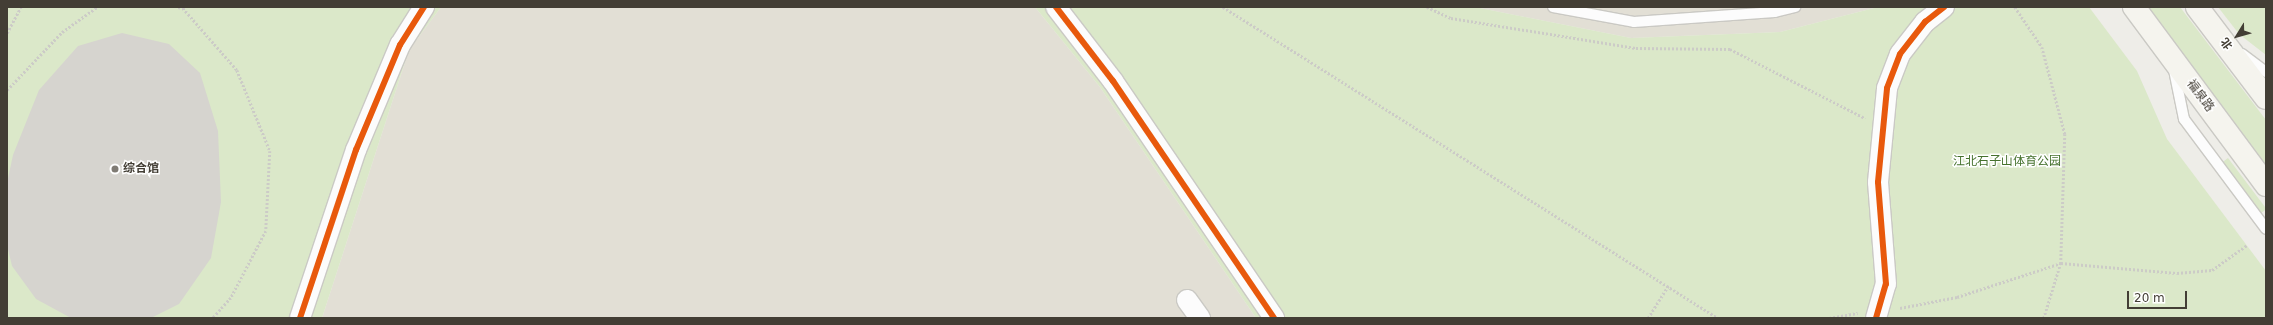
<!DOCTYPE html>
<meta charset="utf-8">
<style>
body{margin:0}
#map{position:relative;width:2273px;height:325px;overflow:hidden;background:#eeede8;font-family:"DejaVu Sans","Noto Sans SC",sans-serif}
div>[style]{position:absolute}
.residential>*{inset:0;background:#e2dfd5}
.green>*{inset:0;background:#dbe8c9;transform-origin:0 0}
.building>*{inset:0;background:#d6d4cf}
.path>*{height:2.5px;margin-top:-1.25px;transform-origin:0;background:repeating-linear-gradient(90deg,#cccbc7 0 2px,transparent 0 4px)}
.roads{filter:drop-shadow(1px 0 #cac9c4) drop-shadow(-1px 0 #cac9c4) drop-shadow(0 1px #cac9c4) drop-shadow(0 -1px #cac9c4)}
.service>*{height:10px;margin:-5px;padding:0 5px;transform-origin:5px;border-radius:5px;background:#fcfcfc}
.minor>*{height:20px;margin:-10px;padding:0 10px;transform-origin:10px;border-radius:10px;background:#fcfcfc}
.secondary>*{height:22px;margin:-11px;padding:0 11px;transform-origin:11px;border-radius:11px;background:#f5f4ee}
.cycleway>*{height:6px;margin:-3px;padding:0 3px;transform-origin:3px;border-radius:3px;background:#e8590c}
.dots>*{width:11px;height:11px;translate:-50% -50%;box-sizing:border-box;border:2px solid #fff;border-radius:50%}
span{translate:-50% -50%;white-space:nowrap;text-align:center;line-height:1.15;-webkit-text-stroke:3px #fff;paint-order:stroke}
.street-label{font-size:12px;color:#433e35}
.park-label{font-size:12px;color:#45712d}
.poi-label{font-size:12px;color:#433e35;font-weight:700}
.left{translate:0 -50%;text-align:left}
.frame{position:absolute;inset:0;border:8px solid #433e35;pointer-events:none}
.north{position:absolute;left:2217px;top:16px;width:40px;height:40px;-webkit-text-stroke:3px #fff;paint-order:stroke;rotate:233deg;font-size:11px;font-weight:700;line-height:16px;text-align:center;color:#433e35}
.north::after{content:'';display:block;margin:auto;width:14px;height:18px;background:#433e35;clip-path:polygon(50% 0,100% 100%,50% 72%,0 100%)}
.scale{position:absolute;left:2127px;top:291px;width:60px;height:18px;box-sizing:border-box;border:2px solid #433e35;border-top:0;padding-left:5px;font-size:12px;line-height:14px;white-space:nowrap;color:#433e35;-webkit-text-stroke:3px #fff;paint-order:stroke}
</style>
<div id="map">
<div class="residential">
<i style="clip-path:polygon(441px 7px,1035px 7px,1100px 87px,1256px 318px,322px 318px,409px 50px)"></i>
<i style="clip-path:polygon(1475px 7px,1878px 7px,1780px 32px,1631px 38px)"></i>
</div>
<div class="green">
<i style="clip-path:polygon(7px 7px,441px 7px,409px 50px,322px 318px,7px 318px)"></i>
<i style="clip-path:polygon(1035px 7px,1475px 7px,1631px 38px,1780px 32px,1878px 7px,2089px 7px,2137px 71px,2167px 139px,2266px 271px,2266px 318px,1256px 318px,1100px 87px)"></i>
<i style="clip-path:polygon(2142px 7px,2180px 7px,2266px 120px,2266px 171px)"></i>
<i style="clip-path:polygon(2218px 7px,2266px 7px,2266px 55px,2239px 34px)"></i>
<i style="left:2228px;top:158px;width:64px;height:7px;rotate:53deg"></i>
</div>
<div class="building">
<i style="clip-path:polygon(122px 33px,169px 44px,200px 73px,218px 131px,221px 202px,211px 258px,179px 304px,151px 318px,71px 318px,36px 299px,12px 266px,7px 245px,7px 183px,13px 155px,39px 90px,78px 46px)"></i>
</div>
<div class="path">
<i style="left:178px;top:7px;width:5px;rotate:11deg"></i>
<i style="left:183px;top:8px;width:82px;rotate:48.9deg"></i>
<i style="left:237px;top:70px;width:87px;rotate:67.8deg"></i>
<i style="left:270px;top:151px;width:80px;rotate:92.9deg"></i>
<i style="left:266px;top:231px;width:76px;rotate:117.6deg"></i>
<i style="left:231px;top:298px;width:27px;rotate:132deg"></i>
<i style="left:1223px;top:7px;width:585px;rotate:32.14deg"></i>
<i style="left:1427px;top:7px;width:26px;rotate:25deg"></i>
<i style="left:1451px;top:18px;width:187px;rotate:9.2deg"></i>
<i style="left:1636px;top:48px;width:94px;rotate:0.6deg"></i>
<i style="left:1730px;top:49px;width:152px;rotate:27.1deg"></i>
<i style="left:2015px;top:7px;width:48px;rotate:56deg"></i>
<i style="left:2042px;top:47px;width:90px;rotate:75.2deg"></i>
<i style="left:2065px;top:134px;width:129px;rotate:91.8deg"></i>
<i style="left:2061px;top:263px;width:58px;rotate:107.2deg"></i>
<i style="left:7px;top:33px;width:30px;rotate:-62deg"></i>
<i style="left:7px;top:90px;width:80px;rotate:-46.5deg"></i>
<i style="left:62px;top:32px;width:43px;rotate:-35.5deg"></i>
<i style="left:1900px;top:308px;width:58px;rotate:-10.9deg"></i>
<i style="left:1957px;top:297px;width:109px;rotate:-18.1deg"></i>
<i style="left:2061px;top:263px;width:116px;rotate:4.9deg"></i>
<i style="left:2177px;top:273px;width:35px;rotate:-5deg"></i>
<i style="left:2212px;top:270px;width:43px;rotate:-35.5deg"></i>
<i style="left:1648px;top:318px;width:38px;rotate:-58deg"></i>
<i style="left:1829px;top:318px;width:29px;rotate:-10deg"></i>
</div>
<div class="roads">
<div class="service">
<i style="left:1553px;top:7px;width:82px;rotate:10.5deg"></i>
<i style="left:1634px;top:22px;width:141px;rotate:-4.1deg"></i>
<i style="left:1775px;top:12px;width:21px;rotate:-14deg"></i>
<i style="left:2242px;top:54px;width:30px;rotate:37deg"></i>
<i style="left:2174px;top:70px;width:50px;rotate:78.5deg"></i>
<i style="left:2184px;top:119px;width:137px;rotate:53.3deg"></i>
</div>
<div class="minor">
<i style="left:1056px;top:7px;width:93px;rotate:52.4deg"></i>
<i style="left:1113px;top:81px;width:287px;rotate:55.8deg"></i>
<i style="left:1187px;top:300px;width:22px;rotate:54deg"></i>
<i style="left:300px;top:318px;width:177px;rotate:-71.6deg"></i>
<i style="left:356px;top:150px;width:114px;rotate:-67.3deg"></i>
<i style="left:400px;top:45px;width:45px;rotate:-57.7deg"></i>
<i style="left:1876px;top:318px;width:35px;rotate:-74deg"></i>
<i style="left:1886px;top:284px;width:102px;rotate:-94.5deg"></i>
<i style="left:1878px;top:182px;width:94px;rotate:-84.5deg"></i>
<i style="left:1887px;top:88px;width:36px;rotate:-69deg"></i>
<i style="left:1900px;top:54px;width:41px;rotate:-52deg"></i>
<i style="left:1925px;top:22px;width:24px;rotate:-38deg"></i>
</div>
<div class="secondary">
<i style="left:2134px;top:7px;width:222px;rotate:53.4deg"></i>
<i style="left:2197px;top:7px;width:114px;rotate:52.8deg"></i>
</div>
</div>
<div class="cycleway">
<i style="left:1056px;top:7px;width:93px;rotate:52.4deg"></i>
<i style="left:1113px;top:81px;width:287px;rotate:55.8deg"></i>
<i style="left:300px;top:318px;width:177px;rotate:-71.6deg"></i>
<i style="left:356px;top:150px;width:114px;rotate:-67.3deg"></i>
<i style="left:400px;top:45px;width:45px;rotate:-57.7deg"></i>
<i style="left:1876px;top:318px;width:35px;rotate:-74deg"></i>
<i style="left:1886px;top:284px;width:102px;rotate:-94.5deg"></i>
<i style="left:1878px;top:182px;width:94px;rotate:-84.5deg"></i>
<i style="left:1887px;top:88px;width:36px;rotate:-69deg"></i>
<i style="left:1900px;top:54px;width:41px;rotate:-52deg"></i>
<i style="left:1925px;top:22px;width:24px;rotate:-38deg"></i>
</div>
<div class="dots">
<i style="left:115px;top:169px;background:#7f7b74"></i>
</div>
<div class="street-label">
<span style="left:2200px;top:96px;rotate:53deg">福泉路</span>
</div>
<div class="park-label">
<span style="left:2007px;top:162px">江北石子山体育公园</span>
</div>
<div class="poi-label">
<span class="left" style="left:123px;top:169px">综合馆</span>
</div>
<div class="frame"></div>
<div class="north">北</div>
<div class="scale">20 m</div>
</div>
